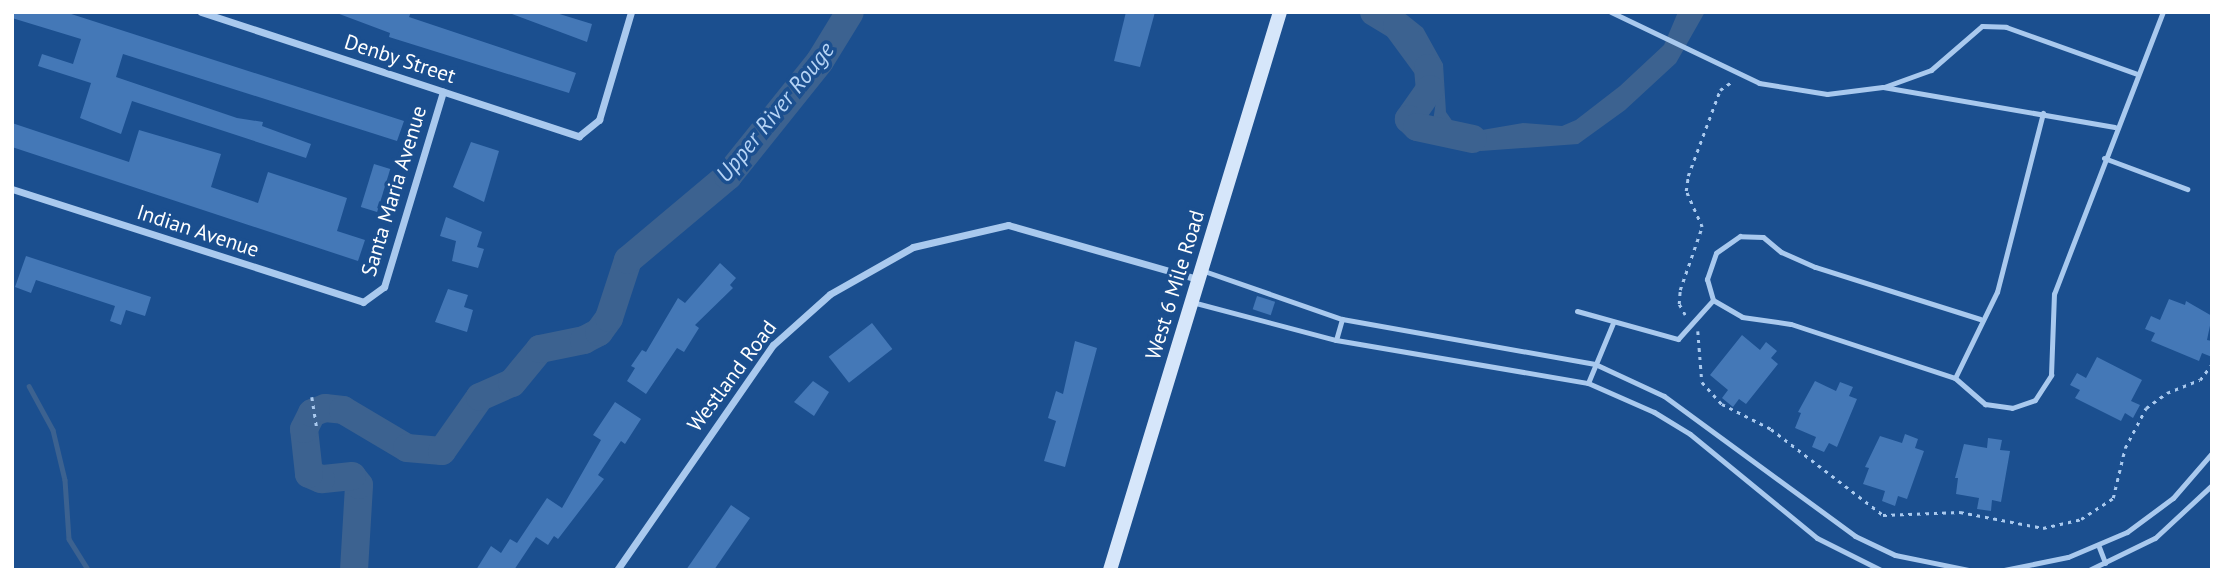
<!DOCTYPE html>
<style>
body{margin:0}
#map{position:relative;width:2224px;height:582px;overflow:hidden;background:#1b4f8f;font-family:"PT Sans",sans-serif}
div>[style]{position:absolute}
.water>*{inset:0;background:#3c6290}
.stream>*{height:4.5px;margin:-2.25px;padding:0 2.25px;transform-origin:2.25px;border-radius:2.25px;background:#3c6290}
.river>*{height:28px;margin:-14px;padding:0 14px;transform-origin:14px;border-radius:14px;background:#3c6290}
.building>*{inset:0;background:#4478b7;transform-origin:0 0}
.path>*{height:2.5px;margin-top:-1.25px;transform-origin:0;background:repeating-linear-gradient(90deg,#a9c9ee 0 3.5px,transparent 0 8.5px)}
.service>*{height:5px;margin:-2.5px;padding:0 2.5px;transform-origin:2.5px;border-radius:2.5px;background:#a9c9ee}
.minor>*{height:7px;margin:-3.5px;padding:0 3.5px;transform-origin:3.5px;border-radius:3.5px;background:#a9c9ee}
.secondary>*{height:14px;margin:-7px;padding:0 7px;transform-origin:7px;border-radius:7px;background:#d6e6fa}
span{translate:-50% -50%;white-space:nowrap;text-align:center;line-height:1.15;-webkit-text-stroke:7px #1b4f8f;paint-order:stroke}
.street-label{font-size:21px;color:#fff}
.water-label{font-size:23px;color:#b5d3f5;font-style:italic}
.frame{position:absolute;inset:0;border:14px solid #fff;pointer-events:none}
</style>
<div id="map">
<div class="water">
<i style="clip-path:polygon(1356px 12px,1403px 12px,1423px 28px,1443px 64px,1446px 112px,1453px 122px,1482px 130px,1523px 123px,1562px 126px,1576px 120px,1620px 86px,1664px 45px,1678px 12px,1705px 12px,1676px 63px,1625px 110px,1578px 144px,1481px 151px,1440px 138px,1433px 121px,1436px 101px,1413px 56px,1385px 26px)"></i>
</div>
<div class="stream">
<i style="left:29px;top:386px;width:50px;rotate:61.4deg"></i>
<i style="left:53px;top:430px;width:51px;rotate:76.5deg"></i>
<i style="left:65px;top:480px;width:59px;rotate:86.1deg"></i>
<i style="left:69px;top:539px;width:36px;rotate:58deg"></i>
</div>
<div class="river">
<i style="left:1374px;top:12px;width:27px;rotate:31deg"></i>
<i style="left:1397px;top:26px;width:52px;rotate:53.6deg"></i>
<i style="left:1428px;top:68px;width:21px;rotate:85deg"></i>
<i style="left:1430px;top:89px;width:37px;rotate:125deg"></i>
<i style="left:1409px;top:119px;width:11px;rotate:45deg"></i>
<i style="left:1417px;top:127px;width:57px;rotate:12.1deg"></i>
<i style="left:354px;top:570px;width:85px;rotate:-86.6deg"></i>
<i style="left:359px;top:485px;width:11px;rotate:-128deg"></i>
<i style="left:352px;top:476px;width:31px;rotate:174deg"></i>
<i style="left:321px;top:479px;width:13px;rotate:-157deg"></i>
<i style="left:309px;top:474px;width:45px;rotate:-96.3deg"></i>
<i style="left:304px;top:429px;width:18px;rotate:-63deg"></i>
<i style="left:312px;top:413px;width:14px;rotate:-21deg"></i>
<i style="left:325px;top:408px;width:18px;rotate:6deg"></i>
<i style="left:343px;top:410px;width:74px;rotate:30.7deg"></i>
<i style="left:407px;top:448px;width:35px;rotate:5deg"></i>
<i style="left:442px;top:451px;width:66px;rotate:-54.9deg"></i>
<i style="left:480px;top:397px;width:35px;rotate:-24deg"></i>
<i style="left:512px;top:383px;width:44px;rotate:-50.5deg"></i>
<i style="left:540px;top:349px;width:45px;rotate:-11.6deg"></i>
<i style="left:584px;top:340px;width:17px;rotate:-28deg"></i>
<i style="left:599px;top:332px;width:17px;rotate:-54deg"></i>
<i style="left:609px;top:318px;width:61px;rotate:-71.9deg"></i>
<i style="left:628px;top:260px;width:131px;rotate:-40deg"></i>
<i style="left:728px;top:176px;width:147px;rotate:-51.3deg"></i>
<i style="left:820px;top:61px;width:57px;rotate:-58.5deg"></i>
</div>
<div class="building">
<i style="clip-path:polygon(12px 12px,65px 12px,404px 121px,397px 141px,123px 54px,116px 77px,237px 118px,263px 122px,262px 126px,311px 144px,306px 158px,132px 101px,121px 134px,80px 118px,91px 83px,38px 66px,42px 54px,73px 64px,81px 39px,12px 18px)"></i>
<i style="clip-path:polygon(334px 12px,411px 12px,409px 17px,576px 73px,569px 93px,389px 37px,390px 33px)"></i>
<i style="clip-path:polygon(507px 12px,553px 12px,592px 24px,587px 42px)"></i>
<i style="clip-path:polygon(1126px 12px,1155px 12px,1140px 67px,1114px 61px)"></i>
<i style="clip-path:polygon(12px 123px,129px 162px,139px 130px,221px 154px,211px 187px,258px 203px,268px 172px,347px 198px,337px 231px,365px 240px,358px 261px,12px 147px)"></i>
<i style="clip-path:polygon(471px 142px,499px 151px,484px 202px,453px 187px)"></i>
<i style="left:374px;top:164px;width:17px;height:45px;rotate:17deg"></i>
<i style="clip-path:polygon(446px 217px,482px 232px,477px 247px,484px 249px,478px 268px,452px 261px,456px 241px,440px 236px)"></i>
<i style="clip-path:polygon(26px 256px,151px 297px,145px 316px,126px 310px,121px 325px,110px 321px,115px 306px,36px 280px,31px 293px,15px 287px)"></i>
<i style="clip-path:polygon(720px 263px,736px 278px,730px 285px,733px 288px,695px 325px,699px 328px,684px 352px,677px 348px,646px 394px,627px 381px,635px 368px,631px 366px,642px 350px,646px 352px,678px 298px,685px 303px)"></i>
<i style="clip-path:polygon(448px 289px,468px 295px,464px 307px,473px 310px,467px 332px,435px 322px)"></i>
<i style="left:1257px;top:296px;width:19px;height:14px;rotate:18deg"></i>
<i style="clip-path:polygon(2169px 299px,2185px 305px,2186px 301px,2212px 316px,2207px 340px,2212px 341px,2212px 357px,2202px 353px,2199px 361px,2151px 341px,2155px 333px,2145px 329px,2151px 316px,2160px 320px)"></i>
<i style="left:872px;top:323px;width:33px;height:55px;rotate:52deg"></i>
<i style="clip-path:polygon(1742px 335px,1760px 350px,1766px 342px,1777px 351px,1771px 358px,1778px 364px,1746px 404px,1739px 399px,1733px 407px,1722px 398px,1728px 390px,1710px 375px)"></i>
<i style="clip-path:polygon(1075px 341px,1097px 348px,1065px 467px,1044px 461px,1056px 421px,1048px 418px,1056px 391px,1063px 394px)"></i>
<i style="clip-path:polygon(2097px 357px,2142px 380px,2131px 401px,2140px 405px,2133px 418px,2125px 413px,2121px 421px,2075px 398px,2080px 390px,2070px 385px,2077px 373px,2086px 378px)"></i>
<i style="clip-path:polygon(813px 381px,829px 392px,814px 416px,794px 402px)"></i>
<i style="clip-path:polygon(1815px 381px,1836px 391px,1840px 382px,1853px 387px,1849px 396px,1857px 399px,1837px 447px,1829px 443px,1824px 452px,1812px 447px,1816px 437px,1795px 428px,1801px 413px,1798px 412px)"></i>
<i style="clip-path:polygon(615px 402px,641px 419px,625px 444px,621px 441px,598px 475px,604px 479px,558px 539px,554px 536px,548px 545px,536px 537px,514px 570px,476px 570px,491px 546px,501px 553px,510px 539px,517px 543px,547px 498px,562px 508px,601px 440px,593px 435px)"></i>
<i style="clip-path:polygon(1905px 434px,1918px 439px,1915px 448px,1924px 451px,1907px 499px,1898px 496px,1895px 506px,1882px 501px,1885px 491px,1863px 484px,1869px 468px,1865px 467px,1880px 436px,1902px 443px)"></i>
<i style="clip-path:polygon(1988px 438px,2002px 440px,2000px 450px,2010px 451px,2001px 502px,1992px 500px,1991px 511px,1977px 509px,1979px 498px,1956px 494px,1958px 478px,1955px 478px,1964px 444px,1987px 448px)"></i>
<i style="clip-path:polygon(731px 505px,750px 518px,714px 570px,686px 570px)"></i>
</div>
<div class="path">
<i style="left:1685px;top:315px;width:13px;rotate:-119deg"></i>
<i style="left:1679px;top:304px;width:14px;rotate:-86deg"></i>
<i style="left:1680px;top:290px;width:67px;rotate:-70.8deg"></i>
<i style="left:1702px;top:227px;width:39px;rotate:-114deg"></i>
<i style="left:1686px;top:191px;width:15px;rotate:-82deg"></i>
<i style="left:1688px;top:176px;width:92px;rotate:-69.6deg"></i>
<i style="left:1720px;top:90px;width:16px;rotate:-35deg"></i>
<i style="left:1698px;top:331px;width:51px;rotate:85.5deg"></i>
<i style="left:1702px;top:382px;width:30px;rotate:48deg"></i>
<i style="left:1722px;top:404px;width:55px;rotate:27deg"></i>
<i style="left:1771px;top:429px;width:141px;rotate:37.5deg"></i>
<i style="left:1883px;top:515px;width:77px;rotate:-2.2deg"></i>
<i style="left:1960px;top:512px;width:85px;rotate:10.9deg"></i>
<i style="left:2043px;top:528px;width:39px;rotate:-13deg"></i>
<i style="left:2081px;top:519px;width:38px;rotate:-33deg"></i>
<i style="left:2113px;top:498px;width:51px;rotate:-76.5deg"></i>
<i style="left:2125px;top:448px;width:45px;rotate:-62.3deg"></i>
<i style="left:2146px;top:408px;width:26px;rotate:-36deg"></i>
<i style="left:2167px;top:393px;width:35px;rotate:-22deg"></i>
<i style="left:2200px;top:380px;width:20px;rotate:-53deg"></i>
<i style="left:312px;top:397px;width:31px;rotate:81deg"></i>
</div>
<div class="service">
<i style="left:1611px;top:12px;width:164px;rotate:25.6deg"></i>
<i style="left:1759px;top:83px;width:69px;rotate:9.2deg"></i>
<i style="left:1827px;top:94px;width:56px;rotate:-7.1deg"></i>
<i style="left:1883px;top:87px;width:235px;rotate:9.8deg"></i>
<i style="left:1884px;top:87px;width:50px;rotate:-19.9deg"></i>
<i style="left:1931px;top:70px;width:67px;rotate:-40.8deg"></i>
<i style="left:1982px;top:26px;width:24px;rotate:2deg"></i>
<i style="left:2006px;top:27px;width:139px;rotate:19.7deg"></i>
<i style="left:2104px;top:158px;width:89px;rotate:20.5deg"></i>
<i style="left:1204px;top:271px;width:146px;rotate:19.2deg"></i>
<i style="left:1342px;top:319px;width:257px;rotate:10.1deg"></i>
<i style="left:1595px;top:364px;width:76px;rotate:24.9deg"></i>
<i style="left:1664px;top:396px;width:237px;rotate:36.2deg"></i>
<i style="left:1855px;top:536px;width:44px;rotate:25.4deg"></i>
<i style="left:1895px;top:555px;width:76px;rotate:11.5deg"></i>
<i style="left:1192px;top:302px;width:149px;rotate:14.8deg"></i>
<i style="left:1336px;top:340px;width:256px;rotate:9.7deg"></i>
<i style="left:1588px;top:383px;width:72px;rotate:23.7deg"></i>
<i style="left:1654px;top:412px;width:42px;rotate:31.4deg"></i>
<i style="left:1690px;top:434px;width:164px;rotate:39.3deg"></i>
<i style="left:1817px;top:538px;width:72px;rotate:26.6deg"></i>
<i style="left:1577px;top:311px;width:105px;rotate:15.5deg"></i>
<i style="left:1678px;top:339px;width:52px;rotate:-48.1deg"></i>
<i style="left:1980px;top:319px;width:173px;rotate:-162.5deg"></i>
<i style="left:1815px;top:267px;width:37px;rotate:-156deg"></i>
<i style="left:1781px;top:252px;width:23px;rotate:-140deg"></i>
<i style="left:1763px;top:237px;width:23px;rotate:-178deg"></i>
<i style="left:1740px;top:236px;width:29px;rotate:145deg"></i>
<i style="left:1716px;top:253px;width:28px;rotate:109deg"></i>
<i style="left:1707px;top:279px;width:22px;rotate:74deg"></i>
<i style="left:1713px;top:300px;width:34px;rotate:30deg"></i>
<i style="left:1742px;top:317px;width:49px;rotate:8.1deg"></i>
<i style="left:1791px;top:324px;width:173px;rotate:18.2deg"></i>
<i style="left:1955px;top:378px;width:40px;rotate:41deg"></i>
<i style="left:1985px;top:404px;width:27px;rotate:8deg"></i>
<i style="left:2012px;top:408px;width:24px;rotate:-19deg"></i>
<i style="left:2035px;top:400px;width:30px;rotate:-57deg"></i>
<i style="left:2051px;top:375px;width:81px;rotate:-87.9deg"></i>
<i style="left:2054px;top:294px;width:302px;rotate:-68.9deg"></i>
<i style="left:1336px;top:340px;width:22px;rotate:-74deg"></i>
<i style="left:1955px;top:378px;width:96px;rotate:-64deg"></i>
<i style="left:1997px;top:292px;width:185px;rotate:-75.6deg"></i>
<i style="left:1588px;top:383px;width:65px;rotate:-67.4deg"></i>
<i style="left:2099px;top:547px;width:17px;rotate:69deg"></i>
<i style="left:2004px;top:570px;width:65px;rotate:-11.5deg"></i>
<i style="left:2068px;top:557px;width:64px;rotate:-23deg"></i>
<i style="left:2127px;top:532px;width:57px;rotate:-36.5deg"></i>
<i style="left:2173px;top:498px;width:60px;rotate:-49.1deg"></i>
<i style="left:2089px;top:570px;width:73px;rotate:-25.9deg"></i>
<i style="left:2155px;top:538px;width:78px;rotate:-42.9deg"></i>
</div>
<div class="minor">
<i style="left:201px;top:12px;width:398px;rotate:18.2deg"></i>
<i style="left:579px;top:136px;width:26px;rotate:-39deg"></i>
<i style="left:599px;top:120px;width:113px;rotate:-73.5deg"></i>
<i style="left:12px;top:189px;width:369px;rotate:17.8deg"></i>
<i style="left:363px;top:302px;width:26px;rotate:-36deg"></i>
<i style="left:384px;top:287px;width:204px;rotate:-73.2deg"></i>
<i style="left:617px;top:570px;width:274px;rotate:-55.3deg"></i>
<i style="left:773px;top:345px;width:76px;rotate:-41.8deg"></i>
<i style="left:830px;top:294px;width:95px;rotate:-29.5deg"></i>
<i style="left:913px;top:247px;width:98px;rotate:-13deg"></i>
<i style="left:1008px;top:225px;width:198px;rotate:15.9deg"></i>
</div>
<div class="secondary">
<i style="left:1110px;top:570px;width:583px;rotate:-73.06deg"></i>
</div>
<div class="street-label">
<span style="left:400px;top:59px;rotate:18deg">Denby Street</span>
<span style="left:394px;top:191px;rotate:-73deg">Santa Maria Avenue</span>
<span style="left:198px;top:231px;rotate:18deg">Indian Avenue</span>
<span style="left:1175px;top:285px;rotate:-73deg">West 6 Mile Road</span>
<span style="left:732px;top:376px;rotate:-53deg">Westland Road</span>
</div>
<div class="water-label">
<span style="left:775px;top:112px;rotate:-51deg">Upper River Rouge</span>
</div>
<div class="frame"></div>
</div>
